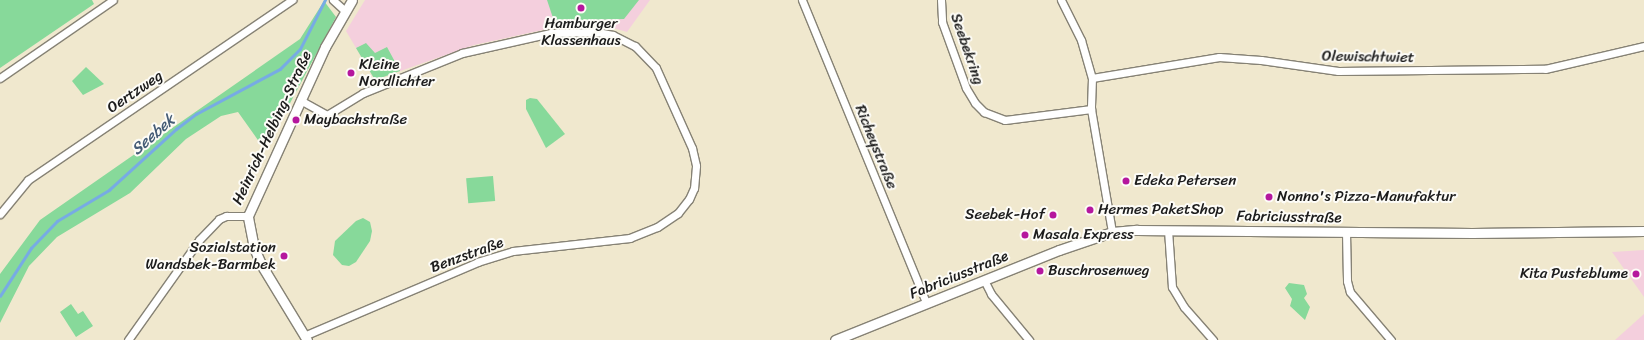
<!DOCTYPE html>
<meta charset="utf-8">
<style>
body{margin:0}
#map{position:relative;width:1644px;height:340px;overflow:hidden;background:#f0e8ce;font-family:Sriracha,sans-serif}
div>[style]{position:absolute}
.built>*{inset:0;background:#f4cfdd}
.green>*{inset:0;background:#87d99a;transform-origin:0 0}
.stream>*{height:2.5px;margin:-1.25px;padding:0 1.25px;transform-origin:1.25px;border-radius:1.25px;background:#77abe4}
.roads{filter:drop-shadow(1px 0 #868275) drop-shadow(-1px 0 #868275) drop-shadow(0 1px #868275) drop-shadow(0 -1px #868275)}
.minor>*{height:7px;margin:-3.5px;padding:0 3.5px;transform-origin:3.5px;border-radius:3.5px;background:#fff}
.tertiary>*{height:9px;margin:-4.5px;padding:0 4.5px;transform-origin:4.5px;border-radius:4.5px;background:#fff}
.dots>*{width:11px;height:11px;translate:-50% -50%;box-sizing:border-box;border:2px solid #fdfcf7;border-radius:50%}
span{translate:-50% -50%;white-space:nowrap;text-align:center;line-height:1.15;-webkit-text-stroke:4px #fdfcf7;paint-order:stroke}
.poi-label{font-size:15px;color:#1c1c1c}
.left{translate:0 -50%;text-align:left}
.right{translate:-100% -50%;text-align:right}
.street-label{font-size:15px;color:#1c1c1c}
.water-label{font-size:16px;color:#455c76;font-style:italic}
</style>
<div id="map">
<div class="built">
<i style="clip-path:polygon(365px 0,650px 0,627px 32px,596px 23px,566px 25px,474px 45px,375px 80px,346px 31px)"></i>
<i style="clip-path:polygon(1644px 250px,1644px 297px,1612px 252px)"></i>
<i style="clip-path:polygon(1644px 314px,1644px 340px,1615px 340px)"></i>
</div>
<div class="green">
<i style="clip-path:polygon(0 0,92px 0,94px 4px,0 68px)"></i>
<i style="clip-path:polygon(547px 0,639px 0,624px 19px,554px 21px)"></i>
<i style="clip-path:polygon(324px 1px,336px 17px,265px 150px,238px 112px,221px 116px,186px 139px,130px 193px,57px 237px,29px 266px,0 323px,0 274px,40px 220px,300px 39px)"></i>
<i style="clip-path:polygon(366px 43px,375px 53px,387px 47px,400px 71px,375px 80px,356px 48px)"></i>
<i style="clip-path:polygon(86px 67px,104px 84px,83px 95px,72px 81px)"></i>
<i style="clip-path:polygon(530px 98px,537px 99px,565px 134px,546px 148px,526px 109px,526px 100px)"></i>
<i style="left:493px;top:176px;width:25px;height:27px;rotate:85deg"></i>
<i style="clip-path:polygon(363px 218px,370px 222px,372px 231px,370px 241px,356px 262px,349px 266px,342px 265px,333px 255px,335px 241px,356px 221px)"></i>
<i style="clip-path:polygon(1289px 283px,1304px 285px,1307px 294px,1304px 298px,1310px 307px,1305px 320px,1290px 306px,1292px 299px,1285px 288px)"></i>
<i style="clip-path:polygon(71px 304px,78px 314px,83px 311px,93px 326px,76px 337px,60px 312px)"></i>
</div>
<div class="stream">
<i style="left:0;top:296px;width:57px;rotate:-57.1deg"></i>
<i style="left:31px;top:248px;width:37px;rotate:-46deg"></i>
<i style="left:57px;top:221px;width:61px;rotate:-30.8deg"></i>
<i style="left:109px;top:190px;width:91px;rotate:-42.3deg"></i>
<i style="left:176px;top:129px;width:25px;rotate:-37deg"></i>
<i style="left:196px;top:114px;width:95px;rotate:-28.2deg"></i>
<i style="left:280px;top:69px;width:28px;rotate:-45deg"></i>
<i style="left:300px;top:49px;width:55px;rotate:-63deg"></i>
</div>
<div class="roads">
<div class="minor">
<i style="left:333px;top:0;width:15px;rotate:42deg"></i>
<i style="left:802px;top:0;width:327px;rotate:67.7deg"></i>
<i style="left:941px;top:0;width:22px;rotate:87deg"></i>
<i style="left:942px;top:22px;width:70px;rotate:70deg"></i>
<i style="left:966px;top:88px;width:17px;rotate:59deg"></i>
<i style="left:975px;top:103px;width:13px;rotate:45deg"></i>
<i style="left:984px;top:112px;width:22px;rotate:21deg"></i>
<i style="left:1005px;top:120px;width:87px;rotate:-7.3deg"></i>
<i style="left:1061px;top:0;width:45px;rotate:63.4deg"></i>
<i style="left:1081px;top:40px;width:40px;rotate:74deg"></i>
<i style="left:1092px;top:78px;width:31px;rotate:92deg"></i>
<i style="left:1091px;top:109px;width:125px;rotate:80.3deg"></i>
<i style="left:0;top:78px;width:137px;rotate:-34.6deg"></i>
<i style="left:1092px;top:78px;width:129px;rotate:-9.4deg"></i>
<i style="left:1219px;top:57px;width:42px;rotate:4.1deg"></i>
<i style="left:1261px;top:60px;width:78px;rotate:8.1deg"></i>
<i style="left:1338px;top:71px;width:207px;rotate:-0.6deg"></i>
<i style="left:1545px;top:69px;width:102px;rotate:-13.1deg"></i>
<i style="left:300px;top:100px;width:31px;rotate:29deg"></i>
<i style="left:327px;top:115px;width:42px;rotate:-31.4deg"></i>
<i style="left:363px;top:93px;width:107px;rotate:-22deg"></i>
<i style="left:462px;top:53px;width:91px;rotate:-12.7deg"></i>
<i style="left:551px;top:33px;width:46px;rotate:-1.2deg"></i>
<i style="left:597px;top:32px;width:16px;rotate:11deg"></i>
<i style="left:613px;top:35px;width:25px;rotate:27deg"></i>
<i style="left:635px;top:46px;width:30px;rotate:46deg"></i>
<i style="left:656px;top:68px;width:88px;rotate:65.8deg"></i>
<i style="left:692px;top:148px;width:18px;rotate:77deg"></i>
<i style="left:696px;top:166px;width:22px;rotate:95deg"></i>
<i style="left:694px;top:188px;width:12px;rotate:114deg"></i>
<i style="left:689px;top:199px;width:18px;rotate:128deg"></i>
<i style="left:678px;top:213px;width:25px;rotate:146deg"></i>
<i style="left:657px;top:227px;width:29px;rotate:158deg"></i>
<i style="left:630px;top:238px;width:118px;rotate:173.7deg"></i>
<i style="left:513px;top:251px;width:37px;rotate:163deg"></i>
<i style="left:478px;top:262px;width:189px;rotate:157deg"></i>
<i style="left:0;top:214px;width:44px;rotate:-50.5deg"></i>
<i style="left:28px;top:180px;width:320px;rotate:-34.3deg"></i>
<i style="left:1168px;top:230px;width:57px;rotate:86deg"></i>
<i style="left:1172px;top:287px;width:23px;rotate:59deg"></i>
<i style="left:1184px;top:307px;width:44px;rotate:48.7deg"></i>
<i style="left:1346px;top:232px;width:49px;rotate:88.8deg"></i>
<i style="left:1347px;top:281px;width:11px;rotate:75deg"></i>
<i style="left:1350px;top:292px;width:63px;rotate:49.5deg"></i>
<i style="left:984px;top:280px;width:16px;rotate:63deg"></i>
<i style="left:991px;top:294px;width:60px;rotate:50.4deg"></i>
<i style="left:128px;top:340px;width:123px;rotate:-54.6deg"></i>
<i style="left:199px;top:240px;width:29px;rotate:-46deg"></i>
<i style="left:219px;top:219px;width:8px;rotate:-23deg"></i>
<i style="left:226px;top:216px;width:22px"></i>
</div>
<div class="tertiary">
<i style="left:307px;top:340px;width:87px;rotate:-121.3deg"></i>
<i style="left:262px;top:266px;width:20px;rotate:-114deg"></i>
<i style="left:254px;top:248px;width:33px;rotate:-101deg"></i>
<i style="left:248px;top:216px;width:186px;rotate:-65.5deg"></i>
<i style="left:325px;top:47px;width:54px;rotate:-60.1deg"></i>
<i style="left:835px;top:340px;width:241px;rotate:-21.9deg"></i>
<i style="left:1059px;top:250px;width:56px;rotate:-18.8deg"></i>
<i style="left:1112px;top:232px;width:25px;rotate:-5deg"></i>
<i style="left:1137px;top:230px;width:335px;rotate:0.5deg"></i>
<i style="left:1472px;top:233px;width:172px;rotate:-0.7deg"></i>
</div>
</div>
<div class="dots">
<i style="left:581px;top:8px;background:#b5179e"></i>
<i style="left:351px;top:73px;background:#b5179e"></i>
<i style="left:296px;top:120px;background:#b5179e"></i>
<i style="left:1126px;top:181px;background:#b5179e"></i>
<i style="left:1269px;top:197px;background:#b5179e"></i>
<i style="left:1090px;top:210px;background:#b5179e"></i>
<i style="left:1053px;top:215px;background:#b5179e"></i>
<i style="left:1025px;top:235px;background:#b5179e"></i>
<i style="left:284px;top:256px;background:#b5179e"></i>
<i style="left:1040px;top:271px;background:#b5179e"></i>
<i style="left:1636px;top:274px;background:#b5179e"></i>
</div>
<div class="poi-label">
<span style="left:581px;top:32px">Hamburger<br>Klassenhaus</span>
<span class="left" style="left:359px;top:73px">Kleine<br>Nordlichter</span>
<span class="left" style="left:304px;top:120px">Maybachstraße</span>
<span class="left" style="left:1134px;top:181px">Edeka Petersen</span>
<span class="left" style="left:1277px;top:197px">Nonno's Pizza-Manufaktur</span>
<span class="left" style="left:1098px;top:210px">Hermes PaketShop</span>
<span class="right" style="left:1045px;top:215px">Seebek-Hof</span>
<span class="left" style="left:1033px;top:235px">Masala Express</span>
<span class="right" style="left:276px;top:256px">Sozialstation<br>Wandsbek-Barmbek</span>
<span class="left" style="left:1048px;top:271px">Buschrosenweg</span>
<span class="right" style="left:1628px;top:274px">Kita Pusteblume</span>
</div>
<div class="street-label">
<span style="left:967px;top:49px;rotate:71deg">Seebekring</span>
<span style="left:1368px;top:57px;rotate:1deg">Olewischtwiet</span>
<span style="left:135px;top:92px;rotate:-34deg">Oertzweg</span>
<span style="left:272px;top:128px;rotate:-65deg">Heinrich-Helbing-Straße</span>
<span style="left:876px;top:147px;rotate:68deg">Richeystraße</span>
<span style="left:1289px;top:217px;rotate:1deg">Fabriciusstraße</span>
<span style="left:467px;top:255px;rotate:-20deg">Benzstraße</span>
<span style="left:959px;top:275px;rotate:-22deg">Fabriciusstraße</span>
</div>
<div class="water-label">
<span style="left:153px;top:135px;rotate:-41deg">Seebek</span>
</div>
</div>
